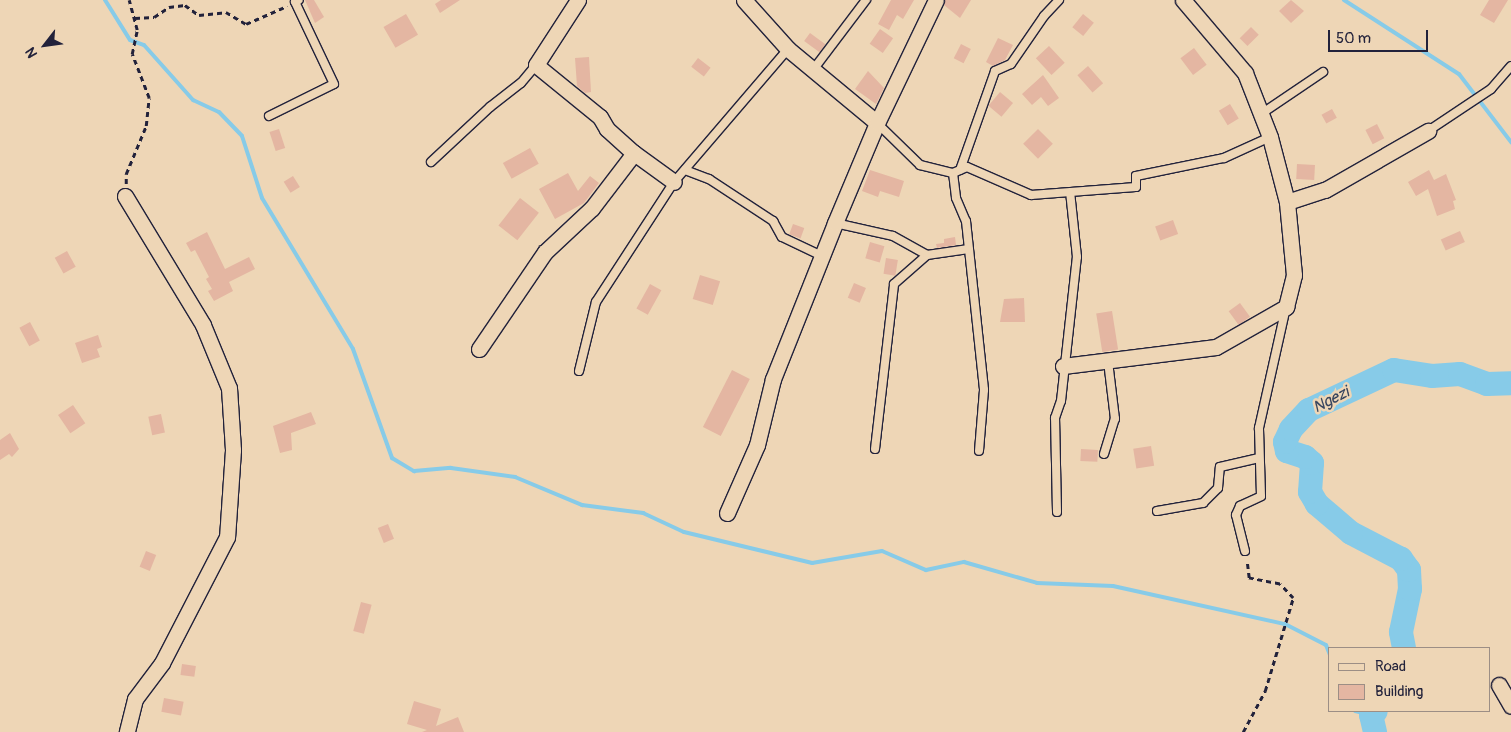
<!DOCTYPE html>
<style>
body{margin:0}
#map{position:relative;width:1511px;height:732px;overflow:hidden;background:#eed6b6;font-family:Pangolin,sans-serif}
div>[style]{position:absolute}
.stream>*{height:4px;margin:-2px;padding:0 2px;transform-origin:2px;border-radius:2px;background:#87cbe8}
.river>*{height:24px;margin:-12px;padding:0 12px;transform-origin:12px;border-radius:12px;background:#87cbe8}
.building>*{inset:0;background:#e4b6a2;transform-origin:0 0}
.path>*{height:2.5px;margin-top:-1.25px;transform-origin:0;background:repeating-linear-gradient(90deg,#22223b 0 5px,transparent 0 9px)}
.roads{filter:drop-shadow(1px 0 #22223b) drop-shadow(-1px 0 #22223b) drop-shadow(0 1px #22223b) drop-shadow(0 -1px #22223b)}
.lane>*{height:8px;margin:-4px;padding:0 4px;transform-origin:4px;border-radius:4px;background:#eed6b6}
.street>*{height:15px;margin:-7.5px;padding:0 7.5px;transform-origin:7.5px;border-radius:7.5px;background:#eed6b6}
span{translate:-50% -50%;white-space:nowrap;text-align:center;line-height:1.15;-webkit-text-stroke:5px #eed6b6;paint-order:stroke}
.water-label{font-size:16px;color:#36445e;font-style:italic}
.legend{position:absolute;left:1328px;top:647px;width:162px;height:65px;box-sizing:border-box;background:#eed6b6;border:1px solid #9c8e85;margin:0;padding:6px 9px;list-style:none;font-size:15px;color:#22223b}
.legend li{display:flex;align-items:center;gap:10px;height:25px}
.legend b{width:25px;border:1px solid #9c8e85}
.north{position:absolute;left:20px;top:20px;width:50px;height:50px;-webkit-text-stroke:4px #eed6b6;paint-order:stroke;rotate:240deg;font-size:14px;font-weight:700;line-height:20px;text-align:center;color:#22223b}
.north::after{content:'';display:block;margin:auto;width:18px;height:22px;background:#22223b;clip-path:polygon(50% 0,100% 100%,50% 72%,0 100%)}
.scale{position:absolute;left:1328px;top:30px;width:100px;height:22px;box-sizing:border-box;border:2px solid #22223b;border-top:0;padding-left:6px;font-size:15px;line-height:18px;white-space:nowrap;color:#22223b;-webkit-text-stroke:4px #eed6b6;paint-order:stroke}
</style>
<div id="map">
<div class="stream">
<i style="left:105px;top:0;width:47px;rotate:58deg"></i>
<i style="left:130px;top:40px;width:15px;rotate:20deg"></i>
<i style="left:144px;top:45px;width:74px;rotate:48.3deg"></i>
<i style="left:193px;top:100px;width:29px;rotate:25deg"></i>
<i style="left:219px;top:112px;width:33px;rotate:46deg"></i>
<i style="left:242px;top:136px;width:65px;rotate:72.1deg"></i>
<i style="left:262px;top:198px;width:176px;rotate:58.9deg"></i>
<i style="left:353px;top:349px;width:116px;rotate:70.3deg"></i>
<i style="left:392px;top:458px;width:26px;rotate:31deg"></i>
<i style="left:414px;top:471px;width:37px;rotate:-5deg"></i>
<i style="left:451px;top:468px;width:65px;rotate:8deg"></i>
<i style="left:515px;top:477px;width:73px;rotate:22.7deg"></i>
<i style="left:582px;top:505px;width:62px;rotate:7.5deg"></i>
<i style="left:643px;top:513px;width:45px;rotate:24.9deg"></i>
<i style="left:684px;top:532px;width:132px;rotate:13.6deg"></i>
<i style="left:812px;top:563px;width:71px;rotate:-9.7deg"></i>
<i style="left:882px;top:551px;width:48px;rotate:23.4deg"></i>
<i style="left:926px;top:570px;width:39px;rotate:-12deg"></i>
<i style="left:964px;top:562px;width:76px;rotate:16deg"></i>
<i style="left:1037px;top:583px;width:76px;rotate:2.3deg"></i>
<i style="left:1113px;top:586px;width:176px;rotate:12.5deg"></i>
<i style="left:1285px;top:624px;width:46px;rotate:27.1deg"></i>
<i style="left:1326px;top:645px;width:11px;rotate:68deg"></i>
<i style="left:1344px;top:0;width:137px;rotate:32.8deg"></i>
<i style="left:1459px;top:74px;width:86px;rotate:52.6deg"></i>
<i style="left:1355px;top:711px;width:16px;rotate:14deg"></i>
</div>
<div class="river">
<i style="left:1404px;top:648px;width:16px;rotate:-101deg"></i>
<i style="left:1401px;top:632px;width:44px;rotate:-78.2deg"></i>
<i style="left:1410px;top:589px;width:19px;rotate:-93deg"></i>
<i style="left:1409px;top:570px;width:14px;rotate:-126deg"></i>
<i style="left:1401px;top:559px;width:56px;rotate:-152.5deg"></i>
<i style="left:1351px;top:533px;width:45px;rotate:-139.5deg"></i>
<i style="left:1317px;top:504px;width:14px;rotate:-120deg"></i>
<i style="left:1310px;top:492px;width:29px;rotate:-86deg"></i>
<i style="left:1312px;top:463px;width:9px;rotate:-139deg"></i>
<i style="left:1305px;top:457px;width:19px;rotate:-162deg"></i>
<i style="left:1287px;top:451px;width:9px;rotate:-103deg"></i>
<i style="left:1285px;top:442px;width:14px;rotate:-65deg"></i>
<i style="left:1291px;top:429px;width:26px;rotate:-47deg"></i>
<i style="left:1309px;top:410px;width:94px;rotate:-25.2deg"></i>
<i style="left:1394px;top:370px;width:38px;rotate:9deg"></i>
<i style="left:1432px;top:376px;width:28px;rotate:-4deg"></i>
<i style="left:1460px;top:374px;width:29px;rotate:20deg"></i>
<i style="left:1487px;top:384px;width:24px;rotate:-2deg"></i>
<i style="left:1375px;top:732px;width:17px;rotate:-103deg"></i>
<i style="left:1371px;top:715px;width:6px;rotate:-39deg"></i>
</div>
<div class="building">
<i style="clip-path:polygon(305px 0,314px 0,324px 17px,315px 23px)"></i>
<i style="clip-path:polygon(441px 0,460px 0,440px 13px,435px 4px)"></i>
<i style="clip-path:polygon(891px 0,914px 0,903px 19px,897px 15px,889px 30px,878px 24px)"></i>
<i style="clip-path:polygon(945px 0,971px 0,960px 18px,944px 5px)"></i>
<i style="clip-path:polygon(1291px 0,1304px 11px,1291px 23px,1279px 11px)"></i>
<i style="clip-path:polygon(1489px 0,1508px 0,1494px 23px,1480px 15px)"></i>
<i style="left:406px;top:14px;width:24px;height:26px;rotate:60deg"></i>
<i style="left:1083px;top:14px;width:14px;height:17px;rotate:39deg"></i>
<i style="left:1251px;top:27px;width:11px;height:16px;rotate:45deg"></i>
<i style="left:880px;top:29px;width:16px;height:18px;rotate:35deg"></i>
<i style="left:810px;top:33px;width:19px;height:10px;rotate:36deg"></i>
<i style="clip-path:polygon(998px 38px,1013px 45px,1005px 60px,993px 66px,986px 62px)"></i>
<i style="left:961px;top:44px;width:11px;height:16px;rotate:27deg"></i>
<i style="left:1049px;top:46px;width:23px;height:18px;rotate:47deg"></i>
<i style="left:1194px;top:48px;width:21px;height:17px;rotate:53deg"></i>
<i style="clip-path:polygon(589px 57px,591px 92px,585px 93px,577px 86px,575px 58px)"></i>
<i style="left:698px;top:58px;width:16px;height:11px;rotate:38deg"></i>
<i style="left:1088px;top:66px;width:23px;height:14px;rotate:49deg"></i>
<i style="clip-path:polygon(868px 71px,884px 88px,876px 104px,855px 89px)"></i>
<i style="clip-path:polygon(1043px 75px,1059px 98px,1048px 106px,1041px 97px,1032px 105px,1022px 94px)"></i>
<i style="left:1000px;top:92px;width:17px;height:18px;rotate:40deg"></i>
<i style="left:1230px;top:104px;width:17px;height:13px;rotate:59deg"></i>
<i style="left:1332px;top:109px;width:10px;height:12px;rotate:61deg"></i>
<i style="left:1377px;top:124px;width:16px;height:13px;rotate:63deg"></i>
<i style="left:279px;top:129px;width:20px;height:10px;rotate:72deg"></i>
<i style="left:1038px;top:129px;width:21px;height:21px;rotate:45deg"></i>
<i style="left:530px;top:148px;width:18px;height:31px;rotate:61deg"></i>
<i style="left:1297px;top:164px;width:18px;height:15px;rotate:3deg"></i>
<i style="clip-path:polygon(870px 170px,904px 181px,899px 197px,880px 191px,878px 197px,862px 191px)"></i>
<i style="clip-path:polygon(1429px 170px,1434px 180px,1446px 174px,1456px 200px,1453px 201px,1455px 209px,1437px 216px,1428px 189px,1416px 196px,1408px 182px)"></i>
<i style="clip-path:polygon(568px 173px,578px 191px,590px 176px,599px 183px,584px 203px,555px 219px,539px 189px)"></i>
<i style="left:293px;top:176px;width:13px;height:11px;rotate:58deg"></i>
<i style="left:520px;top:198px;width:24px;height:35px;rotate:38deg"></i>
<i style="left:1173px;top:220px;width:15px;height:19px;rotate:70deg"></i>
<i style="left:793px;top:224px;width:12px;height:11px;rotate:20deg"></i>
<i style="left:1460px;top:231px;width:12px;height:21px;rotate:66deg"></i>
<i style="clip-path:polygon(207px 232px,225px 269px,249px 257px,255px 269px,229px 282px,233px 291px,214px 301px,208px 291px,212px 289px,206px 279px,209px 277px,195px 250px,191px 252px,186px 243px)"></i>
<i style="clip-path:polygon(955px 237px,956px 245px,937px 248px,936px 244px,944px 243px,944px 239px)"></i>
<i style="left:870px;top:242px;width:15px;height:17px;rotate:16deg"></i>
<i style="left:67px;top:251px;width:18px;height:14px;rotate:61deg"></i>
<i style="left:886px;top:258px;width:12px;height:16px;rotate:9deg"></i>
<i style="left:700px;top:275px;width:21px;height:25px;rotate:17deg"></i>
<i style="left:854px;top:283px;width:13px;height:16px;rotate:23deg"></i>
<i style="left:650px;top:284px;width:13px;height:28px;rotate:29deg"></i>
<i style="clip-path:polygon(1024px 298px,1025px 322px,1000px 322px,1004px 299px)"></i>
<i style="left:1240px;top:303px;width:17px;height:14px;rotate:54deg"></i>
<i style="left:1112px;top:311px;width:39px;height:16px;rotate:81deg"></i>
<i style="left:30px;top:322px;width:21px;height:12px;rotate:62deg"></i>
<i style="clip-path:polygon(98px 335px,102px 347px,97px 349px,100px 357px,82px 363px,75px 343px)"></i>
<i style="left:732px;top:370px;width:20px;height:64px;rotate:27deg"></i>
<i style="left:73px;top:405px;width:22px;height:18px;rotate:56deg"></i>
<i style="clip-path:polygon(311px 412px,316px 424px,291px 433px,292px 450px,280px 453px,273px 426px)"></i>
<i style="left:161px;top:414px;width:19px;height:13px;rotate:78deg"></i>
<i style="clip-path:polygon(10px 433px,19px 449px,12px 457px,9px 454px,0 460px,0 440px)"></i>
<i style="left:1151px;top:446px;width:20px;height:18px;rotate:81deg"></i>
<i style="left:1081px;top:449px;width:17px;height:12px;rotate:3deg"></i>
<i style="left:388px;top:524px;width:16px;height:11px;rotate:68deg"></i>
<i style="left:146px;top:551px;width:11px;height:17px;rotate:22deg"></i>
<i style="left:361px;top:602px;width:11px;height:30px;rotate:15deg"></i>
<i style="left:182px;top:664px;width:14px;height:11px;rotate:8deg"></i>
<i style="left:164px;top:698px;width:20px;height:14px;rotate:11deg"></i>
<i style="clip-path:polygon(414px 701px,441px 709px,436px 726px,458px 717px,464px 732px,422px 732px,427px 730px,407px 724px)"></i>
</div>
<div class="path">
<i style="left:135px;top:18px;width:19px;rotate:-3deg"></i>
<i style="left:154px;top:17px;width:18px;rotate:-34deg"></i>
<i style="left:169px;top:7px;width:16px;rotate:-7deg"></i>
<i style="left:185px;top:5px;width:17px;rotate:36deg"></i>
<i style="left:199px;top:15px;width:27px;rotate:-6deg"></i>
<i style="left:226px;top:12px;width:23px;rotate:31deg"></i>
<i style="left:246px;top:24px;width:45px;rotate:-23.7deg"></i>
<i style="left:126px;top:184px;width:10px;rotate:-90deg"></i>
<i style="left:126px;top:174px;width:52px;rotate:-67.4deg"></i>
<i style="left:146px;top:126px;width:28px;rotate:-84deg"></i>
<i style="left:149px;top:98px;width:47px;rotate:-111.1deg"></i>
<i style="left:132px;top:54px;width:25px;rotate:-78deg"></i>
<i style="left:137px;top:30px;width:31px;rotate:-105deg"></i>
<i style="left:1243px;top:732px;width:47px;rotate:-61.8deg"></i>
<i style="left:1265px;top:691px;width:97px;rotate:-73.2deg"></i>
<i style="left:1293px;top:598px;width:19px;rotate:-133deg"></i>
<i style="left:1280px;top:584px;width:32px;rotate:-169deg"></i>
<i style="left:1249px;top:578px;width:17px;rotate:-97deg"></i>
</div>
<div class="roads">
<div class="lane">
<i style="left:813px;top:70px;width:88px;rotate:-52.9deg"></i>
<i style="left:1261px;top:114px;width:75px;rotate:-34.1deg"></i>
<i style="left:269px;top:116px;width:72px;rotate:-26.2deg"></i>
<i style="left:334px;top:84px;width:91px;rotate:-115.4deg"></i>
<i style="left:295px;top:2px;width:4px;rotate:-27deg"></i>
<i style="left:877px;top:123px;width:60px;rotate:44.3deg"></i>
<i style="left:920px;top:165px;width:34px;rotate:14deg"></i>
<i style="left:953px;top:173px;width:15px;rotate:-23deg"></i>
<i style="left:967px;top:167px;width:70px;rotate:23.6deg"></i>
<i style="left:1031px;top:195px;width:105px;rotate:-4.4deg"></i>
<i style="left:1136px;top:187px;width:11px;rotate:-90deg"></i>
<i style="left:1136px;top:176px;width:90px;rotate:-11.6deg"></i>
<i style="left:1224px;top:158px;width:51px;rotate:-24.5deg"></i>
<i style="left:1428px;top:131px;width:76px;rotate:-33.7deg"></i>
<i style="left:1491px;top:89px;width:30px;rotate:-49deg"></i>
<i style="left:431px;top:162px;width:81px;rotate:-43deg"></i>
<i style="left:490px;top:107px;width:39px;rotate:-38deg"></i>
<i style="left:521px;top:83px;width:23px;rotate:-50deg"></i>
<i style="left:685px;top:170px;width:26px;rotate:21deg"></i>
<i style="left:709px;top:179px;width:77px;rotate:33.3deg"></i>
<i style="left:773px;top:221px;width:18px;rotate:61deg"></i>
<i style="left:782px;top:237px;width:44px;rotate:25.4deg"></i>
<i style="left:960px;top:170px;width:105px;rotate:-70.5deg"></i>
<i style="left:995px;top:71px;width:17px;rotate:-24deg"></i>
<i style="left:1011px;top:64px;width:58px;rotate:-55.5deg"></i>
<i style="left:1044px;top:16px;width:22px;rotate:-47deg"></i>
<i style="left:953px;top:173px;width:25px;rotate:83deg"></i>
<i style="left:956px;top:198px;width:25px;rotate:67deg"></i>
<i style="left:966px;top:221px;width:170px;rotate:83.9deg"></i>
<i style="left:984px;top:390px;width:61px;rotate:94.7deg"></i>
<i style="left:835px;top:223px;width:59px;rotate:12.6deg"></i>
<i style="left:893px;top:236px;width:39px;rotate:29deg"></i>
<i style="left:579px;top:371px;width:71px;rotate:-76.2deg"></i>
<i style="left:596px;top:302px;width:143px;rotate:-57deg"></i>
<i style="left:674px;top:182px;width:175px;rotate:-49.4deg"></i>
<i style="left:875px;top:449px;width:166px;rotate:-83.4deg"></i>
<i style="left:894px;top:284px;width:44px;rotate:-41.3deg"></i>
<i style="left:927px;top:255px;width:42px;rotate:-8.1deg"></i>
<i style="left:1104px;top:454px;width:37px;rotate:-73deg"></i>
<i style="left:1115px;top:419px;width:58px;rotate:-96.9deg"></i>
<i style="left:1157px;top:511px;width:47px;rotate:-9.9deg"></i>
<i style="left:1203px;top:503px;width:21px;rotate:-45deg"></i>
<i style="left:1218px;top:488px;width:21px;rotate:-85deg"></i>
<i style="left:1220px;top:467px;width:40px;rotate:-13deg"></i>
<i style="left:1057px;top:512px;width:94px;rotate:-91.2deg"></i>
<i style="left:1055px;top:418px;width:18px;rotate:-71deg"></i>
<i style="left:1061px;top:401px;width:145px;rotate:-83.7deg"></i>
<i style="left:1077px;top:257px;width:65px;rotate:-96.1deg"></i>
<i style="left:1245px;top:551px;width:37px;rotate:-104deg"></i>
<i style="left:1236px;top:515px;width:10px;rotate:-66deg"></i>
<i style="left:1240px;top:506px;width:23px;rotate:-25deg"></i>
<i style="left:1261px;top:496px;width:68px;rotate:-91.7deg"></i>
<i style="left:1259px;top:428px;width:124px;rotate:-77.4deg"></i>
</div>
<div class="street">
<i style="left:578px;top:0;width:77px;rotate:122.9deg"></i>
<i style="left:536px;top:65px;width:82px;rotate:39.1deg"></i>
<i style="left:600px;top:117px;width:14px;rotate:60deg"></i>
<i style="left:607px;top:129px;width:36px;rotate:42deg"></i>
<i style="left:634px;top:153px;width:49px;rotate:35.9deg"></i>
<i style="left:744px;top:0;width:66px;rotate:48.1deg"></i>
<i style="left:788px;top:49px;width:116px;rotate:39.7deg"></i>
<i style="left:125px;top:196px;width:151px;rotate:58.8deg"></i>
<i style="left:203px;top:325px;width:68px;rotate:67.6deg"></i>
<i style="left:229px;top:388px;width:62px;rotate:86.3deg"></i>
<i style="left:233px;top:450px;width:87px;rotate:93.9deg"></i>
<i style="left:227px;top:537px;width:142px;rotate:117.3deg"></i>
<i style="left:162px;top:663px;width:45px;rotate:126.9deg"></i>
<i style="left:135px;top:699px;width:34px;rotate:104deg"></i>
<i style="left:1287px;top:202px;width:40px;rotate:-18deg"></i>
<i style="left:1325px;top:190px;width:119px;rotate:-29.8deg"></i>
<i style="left:479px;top:349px;width:117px;rotate:-55.8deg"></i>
<i style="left:545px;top:252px;width:64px;rotate:-43.1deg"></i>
<i style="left:592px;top:208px;width:69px;rotate:-52.6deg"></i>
<i style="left:1063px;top:366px;width:154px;rotate:-7.1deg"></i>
<i style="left:1216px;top:347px;width:81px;rotate:-29.7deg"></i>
<i style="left:1286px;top:307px;width:33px;rotate:-76deg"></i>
<i style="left:1294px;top:275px;width:73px;rotate:-95.5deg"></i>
<i style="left:1287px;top:202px;width:67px;rotate:-104.7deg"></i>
<i style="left:1270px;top:137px;width:69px;rotate:-111.3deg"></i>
<i style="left:1245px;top:73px;width:96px;rotate:-130.3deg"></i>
<i style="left:727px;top:513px;width:74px;rotate:-66.2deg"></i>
<i style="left:757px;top:445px;width:68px;rotate:-76.4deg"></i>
<i style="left:773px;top:379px;width:168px;rotate:-68.3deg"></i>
<i style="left:835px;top:223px;width:108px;rotate:-67.2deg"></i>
<i style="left:877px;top:123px;width:136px;rotate:-64.4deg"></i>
<i style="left:1499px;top:685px;width:24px;rotate:60deg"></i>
</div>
</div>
<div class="water-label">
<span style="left:1331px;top:400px;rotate:-27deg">Ngezi</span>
</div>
<ul class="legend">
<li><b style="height:6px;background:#eed6b6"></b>Road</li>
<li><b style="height:14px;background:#e4b6a2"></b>Building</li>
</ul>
<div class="north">N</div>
<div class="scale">50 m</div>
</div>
